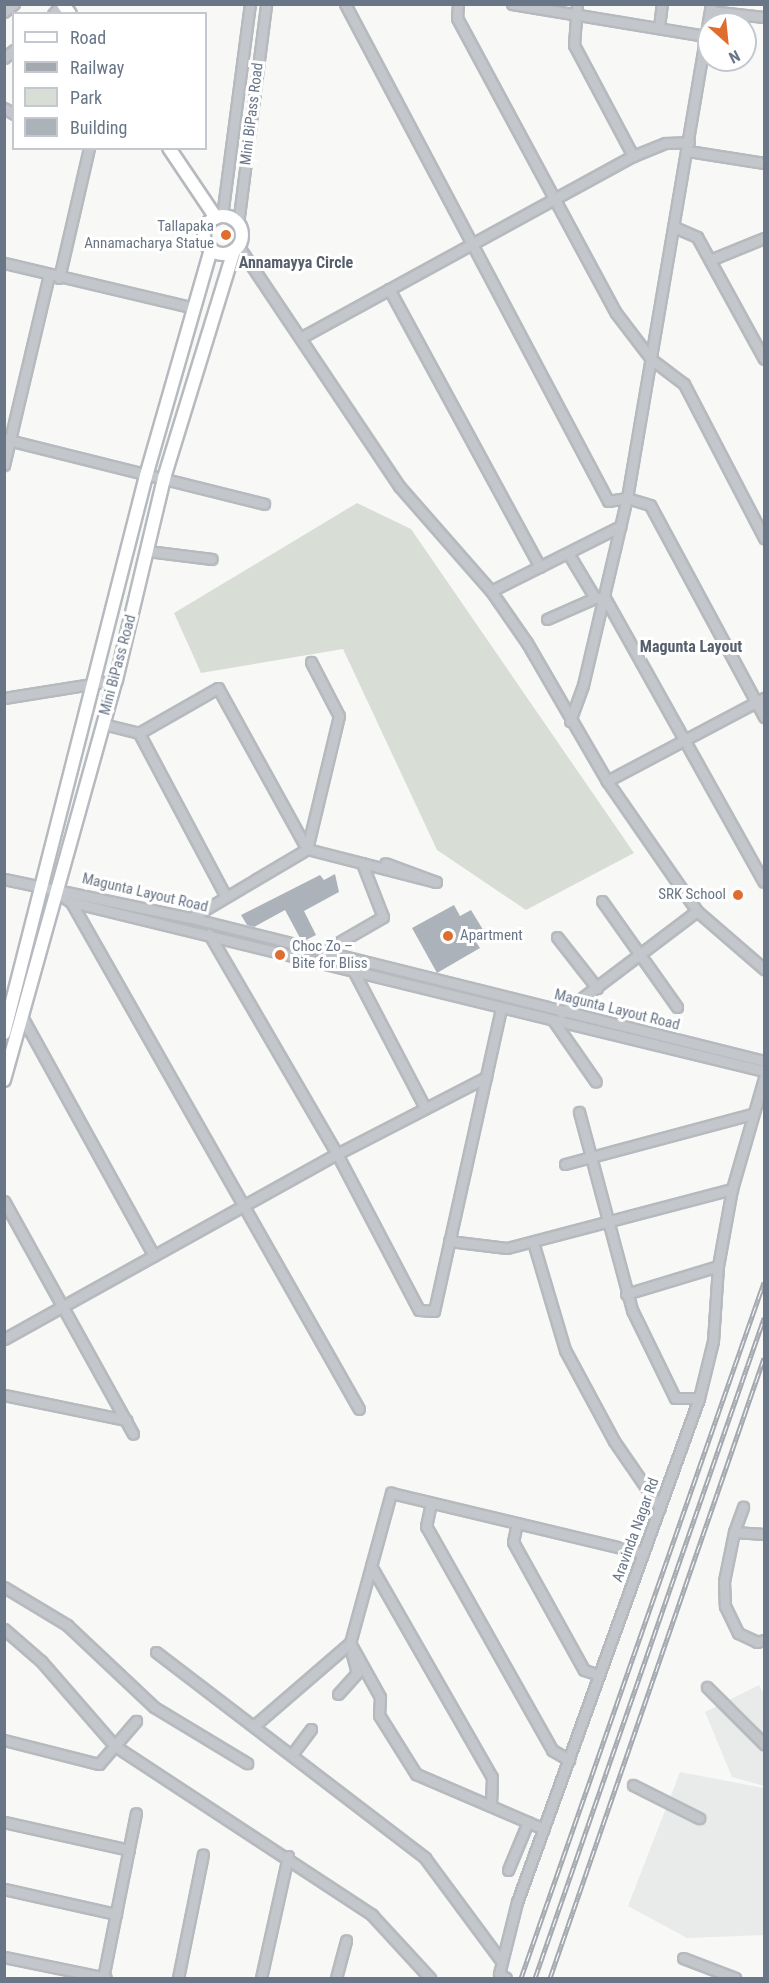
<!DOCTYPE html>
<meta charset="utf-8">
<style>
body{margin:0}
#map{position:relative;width:769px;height:1983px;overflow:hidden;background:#f8f9f6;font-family:"Roboto Condensed",sans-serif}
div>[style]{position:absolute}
.built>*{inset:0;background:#e9ebea}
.green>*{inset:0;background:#d8ded6}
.building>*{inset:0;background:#abb2b9}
.roads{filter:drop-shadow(2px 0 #b6babe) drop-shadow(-2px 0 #b6babe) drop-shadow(0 2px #b6babe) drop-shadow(0 -2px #b6babe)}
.minor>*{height:9px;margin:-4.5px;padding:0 4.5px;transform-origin:4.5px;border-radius:4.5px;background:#c3c6ca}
.major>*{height:12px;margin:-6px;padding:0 6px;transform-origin:6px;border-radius:6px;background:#fff}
.major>.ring{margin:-6px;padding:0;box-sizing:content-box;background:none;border:12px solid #fff;border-radius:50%}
.rail>*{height:5px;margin-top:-2.5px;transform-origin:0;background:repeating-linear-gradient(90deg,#fff 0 9px,#a4a9b0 0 18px);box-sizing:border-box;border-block:2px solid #a4a9b0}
.dots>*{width:16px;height:16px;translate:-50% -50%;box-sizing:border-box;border:3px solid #fff;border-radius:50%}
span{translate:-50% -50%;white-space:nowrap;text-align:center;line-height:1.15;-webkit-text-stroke:6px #fff;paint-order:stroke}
.street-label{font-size:15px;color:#697687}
.poi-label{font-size:15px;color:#697687}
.right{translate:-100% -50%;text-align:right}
.left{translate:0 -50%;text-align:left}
.neighbourhood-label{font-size:16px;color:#56606c;font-weight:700}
.frame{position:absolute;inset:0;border:6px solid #697687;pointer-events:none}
.legend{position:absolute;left:12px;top:12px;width:195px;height:138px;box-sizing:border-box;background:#fff;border:2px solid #c3c8cf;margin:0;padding:8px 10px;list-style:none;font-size:18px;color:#697687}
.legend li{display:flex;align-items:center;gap:12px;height:30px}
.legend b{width:30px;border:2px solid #c3c8cf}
.north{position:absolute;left:697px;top:12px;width:60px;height:60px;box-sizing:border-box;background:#fff;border:2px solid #c3c8cf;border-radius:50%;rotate:153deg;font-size:16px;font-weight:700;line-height:24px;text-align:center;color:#697687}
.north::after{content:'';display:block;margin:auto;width:21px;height:27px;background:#df6d30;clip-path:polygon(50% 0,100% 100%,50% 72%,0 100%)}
</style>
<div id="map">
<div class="built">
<i style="clip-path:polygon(759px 1685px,764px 1694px,764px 1786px,732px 1777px,705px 1712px)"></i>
<i style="clip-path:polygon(680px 1772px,764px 1788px,764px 1935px,687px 1938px,628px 1906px)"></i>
</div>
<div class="green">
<i style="clip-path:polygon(357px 503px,411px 529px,634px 853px,526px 910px,437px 850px,343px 649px,201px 673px,174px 613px)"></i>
</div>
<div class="building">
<i style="clip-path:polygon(335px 874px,339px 892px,304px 911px,316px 935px,306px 940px,300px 938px,285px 910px,254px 927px,247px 925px,241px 915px,320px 875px,324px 880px)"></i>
<i style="clip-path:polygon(454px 905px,460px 916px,471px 910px,485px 933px,474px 939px,480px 948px,437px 973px,412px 928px)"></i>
</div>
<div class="roads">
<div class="minor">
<i style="left:345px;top:4px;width:562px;rotate:62.11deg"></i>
<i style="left:608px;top:501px;width:19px;rotate:-9deg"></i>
<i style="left:627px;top:498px;width:24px;rotate:17deg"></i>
<i style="left:650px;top:505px;width:241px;rotate:61.7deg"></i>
<i style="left:458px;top:4px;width:14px;rotate:94deg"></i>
<i style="left:457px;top:18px;width:335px;rotate:61.7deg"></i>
<i style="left:616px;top:313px;width:58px;rotate:52.7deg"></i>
<i style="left:651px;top:359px;width:41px;rotate:37.1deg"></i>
<i style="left:684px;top:384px;width:174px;rotate:62.5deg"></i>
<i style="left:512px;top:4px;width:196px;rotate:9.4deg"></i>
<i style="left:577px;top:4px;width:41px;rotate:94.2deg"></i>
<i style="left:574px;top:45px;width:126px;rotate:62deg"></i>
<i style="left:710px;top:11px;width:54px;rotate:6.3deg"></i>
<i style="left:4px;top:12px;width:13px;rotate:-39deg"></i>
<i style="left:53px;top:14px;width:13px;rotate:-48deg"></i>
<i style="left:659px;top:27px;width:23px;rotate:-83deg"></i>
<i style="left:4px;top:58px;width:13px;rotate:-39deg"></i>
<i style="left:4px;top:108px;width:12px;rotate:31deg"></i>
<i style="left:688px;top:151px;width:77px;rotate:9deg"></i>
<i style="left:222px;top:216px;width:214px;rotate:-82.5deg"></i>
<i style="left:238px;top:224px;width:222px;rotate:-82.7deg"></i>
<i style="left:674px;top:227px;width:25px;rotate:23deg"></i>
<i style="left:697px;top:237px;width:139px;rotate:61.2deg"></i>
<i style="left:239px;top:247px;width:288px;rotate:56.2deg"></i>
<i style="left:399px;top:486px;width:140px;rotate:48.8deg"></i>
<i style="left:491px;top:591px;width:63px;rotate:55.3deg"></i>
<i style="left:527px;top:643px;width:160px;rotate:59.9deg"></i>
<i style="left:607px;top:781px;width:158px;rotate:55.3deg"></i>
<i style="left:697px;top:911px;width:89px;rotate:40.9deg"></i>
<i style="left:710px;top:260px;width:58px;rotate:-22.2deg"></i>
<i style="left:4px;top:263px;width:195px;rotate:13.3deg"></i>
<i style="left:59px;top:278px;width:133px;rotate:-77deg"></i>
<i style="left:389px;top:289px;width:316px;rotate:61.5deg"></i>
<i style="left:302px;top:337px;width:377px;rotate:-28.7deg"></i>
<i style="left:633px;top:156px;width:35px;rotate:-22deg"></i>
<i style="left:665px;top:143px;width:24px;rotate:-2deg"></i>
<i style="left:4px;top:439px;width:268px;rotate:14deg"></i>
<i style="left:4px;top:465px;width:195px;rotate:-76.7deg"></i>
<i style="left:148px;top:551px;width:64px;rotate:7.1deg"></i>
<i style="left:491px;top:591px;width:145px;rotate:-26.6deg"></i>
<i style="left:595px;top:598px;width:10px"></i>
<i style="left:605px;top:598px;width:325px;rotate:60.8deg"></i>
<i style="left:547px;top:619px;width:52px;rotate:-23.6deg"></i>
<i style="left:595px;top:598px;width:52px;rotate:-121deg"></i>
<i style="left:4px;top:698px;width:113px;rotate:-9.1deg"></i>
<i style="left:570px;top:721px;width:38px;rotate:-70deg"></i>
<i style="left:583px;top:685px;width:192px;rotate:-76.8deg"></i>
<i style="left:627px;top:498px;width:501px;rotate:-80.35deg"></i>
<i style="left:103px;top:724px;width:37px;rotate:14deg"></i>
<i style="left:607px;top:781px;width:178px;rotate:-27.9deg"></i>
<i style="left:4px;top:879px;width:191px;rotate:11.8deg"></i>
<i style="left:191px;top:918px;width:591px;rotate:14.01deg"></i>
<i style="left:55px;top:891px;width:19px;rotate:35deg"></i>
<i style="left:71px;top:902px;width:713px;rotate:13.71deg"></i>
<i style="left:225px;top:895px;width:183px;rotate:-118deg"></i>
<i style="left:139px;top:733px;width:91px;rotate:-29.7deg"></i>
<i style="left:218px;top:688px;width:184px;rotate:61.1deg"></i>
<i style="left:307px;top:849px;width:133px;rotate:14.3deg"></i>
<i style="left:436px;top:882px;width:54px;rotate:-159.6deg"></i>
<i style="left:602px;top:901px;width:130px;rotate:54.7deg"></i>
<i style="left:71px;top:902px;width:583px;rotate:60.4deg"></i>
<i style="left:191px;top:918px;width:135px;rotate:-30.7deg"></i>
<i style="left:307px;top:849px;width:137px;rotate:-76.5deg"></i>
<i style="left:339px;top:716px;width:61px;rotate:-117.4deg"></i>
<i style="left:209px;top:934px;width:255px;rotate:59.8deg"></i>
<i style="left:337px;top:1154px;width:176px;rotate:62.3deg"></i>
<i style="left:419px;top:1310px;width:15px;rotate:4deg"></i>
<i style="left:434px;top:1311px;width:310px;rotate:-77.5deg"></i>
<i style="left:557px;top:937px;width:65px;rotate:51.9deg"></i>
<i style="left:324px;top:951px;width:68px;rotate:-30deg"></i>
<i style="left:383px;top:917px;width:58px;rotate:-111.3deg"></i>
<i style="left:353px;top:970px;width:156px;rotate:62.4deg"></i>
<i style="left:562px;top:1013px;width:169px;rotate:-37.1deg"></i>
<i style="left:21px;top:1015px;width:275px;rotate:61.1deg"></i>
<i style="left:553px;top:1020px;width:75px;rotate:55.3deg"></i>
<i style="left:579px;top:1112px;width:205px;rotate:75deg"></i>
<i style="left:632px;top:1310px;width:98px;rotate:64deg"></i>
<i style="left:675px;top:1398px;width:24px"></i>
<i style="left:565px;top:1164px;width:193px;rotate:-15deg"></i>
<i style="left:4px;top:1201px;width:266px;rotate:61deg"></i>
<i style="left:449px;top:1241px;width:58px;rotate:6.9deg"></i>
<i style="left:507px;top:1248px;width:233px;rotate:-14.7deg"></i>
<i style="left:533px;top:1242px;width:113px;rotate:73.5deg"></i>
<i style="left:565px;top:1350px;width:103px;rotate:61.7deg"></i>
<i style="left:614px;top:1441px;width:81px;rotate:55.5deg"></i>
<i style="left:626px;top:1294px;width:96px;rotate:-16.9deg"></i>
<i style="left:4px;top:1339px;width:381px;rotate:-29.1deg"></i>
<i style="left:337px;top:1154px;width:168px;rotate:-27.3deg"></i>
<i style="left:4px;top:1395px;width:125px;rotate:11.6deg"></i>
<i style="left:431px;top:1503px;width:24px;rotate:102deg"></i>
<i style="left:426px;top:1526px;width:257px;rotate:60.6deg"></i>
<i style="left:552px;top:1750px;width:20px;rotate:30deg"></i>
<i style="left:517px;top:1523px;width:19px;rotate:102deg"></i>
<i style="left:513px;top:1542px;width:146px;rotate:61deg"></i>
<i style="left:584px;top:1670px;width:16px;rotate:18deg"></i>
<i style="left:734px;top:1532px;width:27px;rotate:-70deg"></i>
<i style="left:764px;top:1534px;width:30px;rotate:-176deg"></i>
<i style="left:734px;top:1532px;width:50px;rotate:101.5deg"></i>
<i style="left:724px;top:1581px;width:25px;rotate:88deg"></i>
<i style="left:725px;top:1606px;width:30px;rotate:64deg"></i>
<i style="left:738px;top:1633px;width:21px;rotate:25deg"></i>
<i style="left:757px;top:1642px;width:7px;rotate:-16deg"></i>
<i style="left:371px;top:1566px;width:243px;rotate:60.2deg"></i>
<i style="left:492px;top:1777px;width:29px;rotate:92deg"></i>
<i style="left:4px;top:1587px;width:74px;rotate:31.1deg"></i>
<i style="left:67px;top:1625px;width:120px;rotate:43.3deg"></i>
<i style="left:154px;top:1707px;width:109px;rotate:31.1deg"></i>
<i style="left:4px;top:1629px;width:49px;rotate:40.9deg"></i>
<i style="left:41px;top:1661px;width:113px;rotate:49deg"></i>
<i style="left:115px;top:1746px;width:308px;rotate:33.3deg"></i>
<i style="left:372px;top:1915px;width:86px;rotate:47.4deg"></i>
<i style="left:350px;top:1643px;width:62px;rotate:60.9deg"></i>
<i style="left:380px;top:1697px;width:18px;rotate:93deg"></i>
<i style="left:379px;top:1715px;width:70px;rotate:57.9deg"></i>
<i style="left:416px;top:1774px;width:139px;rotate:23.3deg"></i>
<i style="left:156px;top:1652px;width:339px;rotate:37.4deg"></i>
<i style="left:425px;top:1858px;width:129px;rotate:53.5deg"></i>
<i style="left:707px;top:1687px;width:81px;rotate:45deg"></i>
<i style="left:338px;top:1694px;width:28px;rotate:-48deg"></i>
<i style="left:357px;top:1673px;width:20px;rotate:-105deg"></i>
<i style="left:256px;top:1724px;width:124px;rotate:-40.8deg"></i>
<i style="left:350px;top:1643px;width:156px;rotate:-74.7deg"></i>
<i style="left:391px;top:1493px;width:259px;rotate:13.4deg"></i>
<i style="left:4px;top:1740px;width:98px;rotate:14.2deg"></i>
<i style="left:99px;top:1764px;width:57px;rotate:-49.3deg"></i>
<i style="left:293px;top:1753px;width:30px;rotate:-53deg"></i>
<i style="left:633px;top:1785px;width:74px;rotate:26.6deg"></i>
<i style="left:4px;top:1822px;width:128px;rotate:12.6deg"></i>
<i style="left:508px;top:1870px;width:52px;rotate:-67.4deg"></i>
<i style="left:4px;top:1889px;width:115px;rotate:12.6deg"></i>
<i style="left:4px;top:1957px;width:104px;rotate:11.6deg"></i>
<i style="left:683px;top:1958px;width:56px;rotate:21deg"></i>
<i style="left:103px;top:1978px;width:168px;rotate:-78.7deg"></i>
<i style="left:178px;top:1978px;width:126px;rotate:-78.6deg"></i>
<i style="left:261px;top:1978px;width:125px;rotate:-77.5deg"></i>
<i style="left:336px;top:1978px;width:39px;rotate:-75deg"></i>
<i style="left:506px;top:1978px;width:8px;rotate:-150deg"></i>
<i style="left:499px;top:1974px;width:74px;rotate:-76deg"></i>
<i style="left:517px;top:1902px;width:536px;rotate:-70.14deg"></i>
<i style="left:699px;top:1398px;width:59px;rotate:-76.2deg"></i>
<i style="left:713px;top:1341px;width:75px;rotate:-86.2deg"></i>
<i style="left:718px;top:1266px;width:78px;rotate:-79.7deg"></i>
<i style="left:732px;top:1189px;width:116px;rotate:-73.9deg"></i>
</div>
<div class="major">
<i style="left:63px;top:4px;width:12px;rotate:55deg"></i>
<i style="left:169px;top:148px;width:84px;rotate:56.1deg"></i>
<i class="ring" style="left:204px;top:216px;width:26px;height:26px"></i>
<i style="left:4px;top:1033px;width:575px;rotate:-75.7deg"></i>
<i style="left:146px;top:476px;width:236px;rotate:-74deg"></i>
<i style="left:4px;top:1080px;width:415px;rotate:-74.4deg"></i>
<i style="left:116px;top:680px;width:208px;rotate:-76.6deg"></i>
<i style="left:164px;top:478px;width:238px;rotate:-72.9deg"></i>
</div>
</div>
<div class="rail">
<i style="left:521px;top:1978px;width:737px;rotate:-70.75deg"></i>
<i style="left:535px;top:1978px;width:699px;rotate:-70.86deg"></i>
<i style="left:550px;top:1978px;width:656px;rotate:-70.96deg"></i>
</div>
<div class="dots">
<i style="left:226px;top:235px;background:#df6d30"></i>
<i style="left:738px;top:895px;background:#df6d30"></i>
<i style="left:448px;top:936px;background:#df6d30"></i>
<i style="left:280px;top:955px;background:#df6d30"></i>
</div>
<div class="street-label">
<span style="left:252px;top:114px;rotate:-83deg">Mini BiPass Road</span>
<span style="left:118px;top:665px;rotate:-75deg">Mini BiPass Road</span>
<span style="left:145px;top:893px;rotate:13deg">Magunta Layout Road</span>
<span style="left:617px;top:1010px;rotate:14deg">Magunta Layout Road</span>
<span style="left:636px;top:1530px;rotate:-70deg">Aravinda Nagar Rd</span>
</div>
<div class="poi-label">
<span class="right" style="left:214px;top:235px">Tallapaka<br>Annamacharya Statue</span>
<span class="right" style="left:726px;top:895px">SRK School</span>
<span class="left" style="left:460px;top:936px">Apartment</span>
<span class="left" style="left:292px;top:955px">Choc Zo –<br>Bite for Bliss</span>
</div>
<div class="neighbourhood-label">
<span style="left:296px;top:263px">Annamayya Circle</span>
<span style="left:691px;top:647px">Magunta Layout</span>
</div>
<div class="frame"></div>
<ul class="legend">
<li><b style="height:8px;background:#fff"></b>Road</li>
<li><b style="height:8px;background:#a4a9b0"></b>Railway</li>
<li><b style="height:16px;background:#d8ded6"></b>Park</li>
<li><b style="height:16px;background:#abb2b9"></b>Building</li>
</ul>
<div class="north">N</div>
</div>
